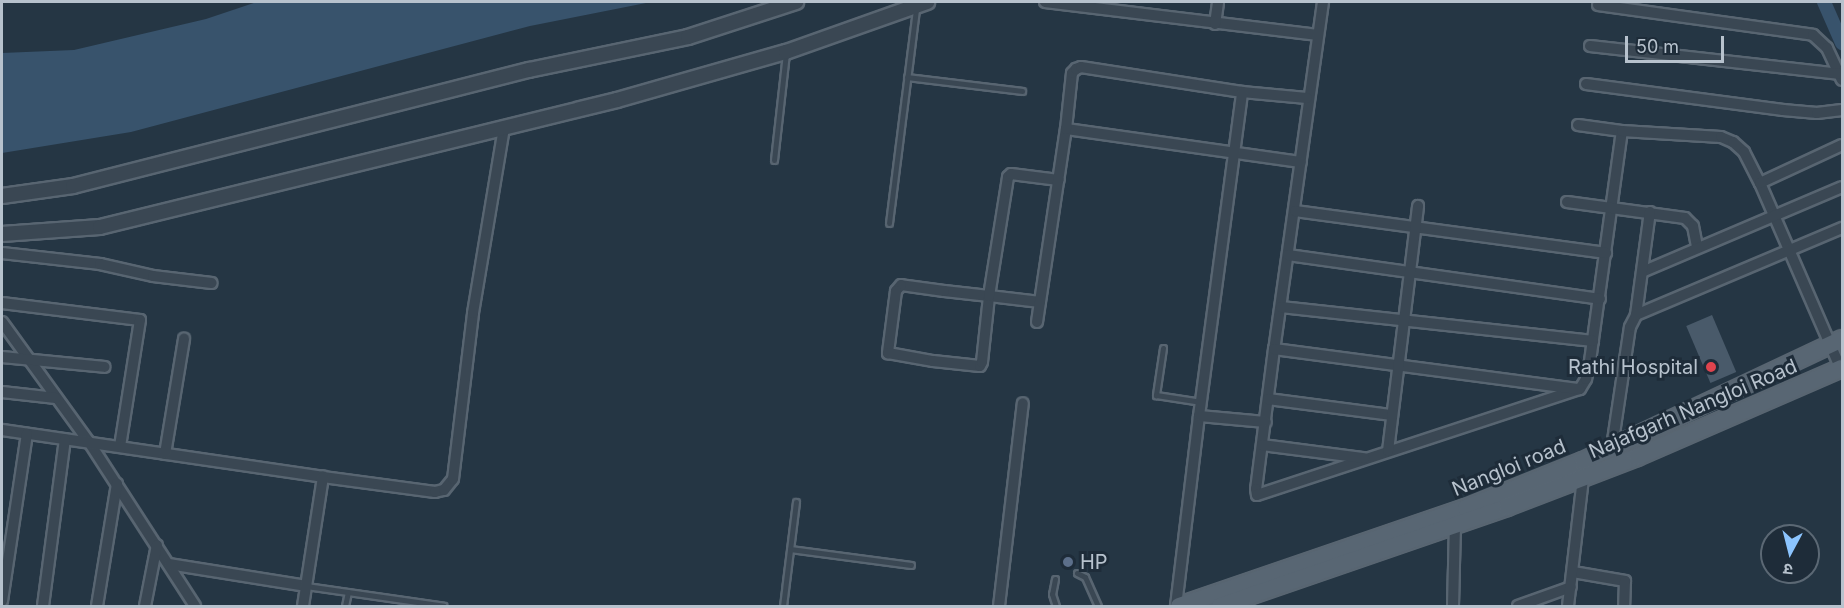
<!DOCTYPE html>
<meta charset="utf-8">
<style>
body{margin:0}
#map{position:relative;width:1844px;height:608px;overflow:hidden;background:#253644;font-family:Inter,"Noto Sans Devanagari",sans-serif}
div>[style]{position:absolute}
.water>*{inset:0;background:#38536c}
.canal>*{height:14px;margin:-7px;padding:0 7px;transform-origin:7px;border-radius:7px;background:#38536c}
.building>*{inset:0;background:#495a6a;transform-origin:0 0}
.roads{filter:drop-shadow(2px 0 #586571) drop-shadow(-2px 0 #586571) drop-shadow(0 2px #586571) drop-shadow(0 -2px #586571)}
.service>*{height:5px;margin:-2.5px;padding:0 2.5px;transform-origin:2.5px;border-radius:2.5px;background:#3a4753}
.minor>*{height:10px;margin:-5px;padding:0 5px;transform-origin:5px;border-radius:5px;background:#3a4753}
.tertiary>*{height:14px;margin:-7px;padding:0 7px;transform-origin:7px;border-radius:7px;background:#3a4753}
.primary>*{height:16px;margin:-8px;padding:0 8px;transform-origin:8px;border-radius:8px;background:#586673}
.dots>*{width:16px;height:16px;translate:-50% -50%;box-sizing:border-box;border:3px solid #1e2c39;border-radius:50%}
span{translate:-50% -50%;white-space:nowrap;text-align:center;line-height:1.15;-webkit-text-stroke:6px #1e2c39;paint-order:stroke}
.poi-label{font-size:20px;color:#b7c2cd}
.right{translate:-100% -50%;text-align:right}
.left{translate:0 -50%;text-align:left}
.street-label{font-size:20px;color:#b7c2cd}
.frame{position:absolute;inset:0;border:3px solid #b7c2cd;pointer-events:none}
.north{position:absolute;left:1760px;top:524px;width:60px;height:60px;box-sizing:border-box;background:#1e2c39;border:2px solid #5b6874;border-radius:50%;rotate:187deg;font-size:16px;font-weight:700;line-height:24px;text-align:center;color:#b7c2cd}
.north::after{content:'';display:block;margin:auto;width:21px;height:27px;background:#8bc4fe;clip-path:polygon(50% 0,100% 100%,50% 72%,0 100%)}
.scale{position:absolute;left:1625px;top:36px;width:99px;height:27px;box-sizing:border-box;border:3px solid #b7c2cd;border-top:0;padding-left:8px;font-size:18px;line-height:21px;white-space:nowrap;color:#b7c2cd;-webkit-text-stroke:4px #1e2c39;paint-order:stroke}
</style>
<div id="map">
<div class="water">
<i style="clip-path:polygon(257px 2px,651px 2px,530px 26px,131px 132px,2px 153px,2px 53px,74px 50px,206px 19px)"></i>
</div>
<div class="canal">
<i style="left:1824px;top:2px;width:45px;rotate:66.3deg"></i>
</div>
<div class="building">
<i style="left:1712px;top:315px;width:62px;height:28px;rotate:67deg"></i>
</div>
<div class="roads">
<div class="service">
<i style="left:907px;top:77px;width:116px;rotate:6.9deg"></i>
<i style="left:774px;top:160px;width:108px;rotate:-83.6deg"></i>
<i style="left:889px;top:223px;width:217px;rotate:-82.8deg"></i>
<i style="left:1163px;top:348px;width:48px;rotate:98.5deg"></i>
<i style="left:1156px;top:395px;width:46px;rotate:8.8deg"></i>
<i style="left:790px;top:549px;width:122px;rotate:7.5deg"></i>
<i style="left:1077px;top:573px;width:9px;rotate:27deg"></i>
<i style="left:1085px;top:577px;width:32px;rotate:66deg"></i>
<i style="left:1055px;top:579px;width:15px;rotate:101deg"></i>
<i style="left:1052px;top:594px;width:13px;rotate:72deg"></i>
<i style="left:306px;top:586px;width:139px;rotate:8.2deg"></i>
<i style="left:345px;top:606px;width:14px;rotate:-78deg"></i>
<i style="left:783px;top:606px;width:105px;rotate:-82.9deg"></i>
</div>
<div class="minor">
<i style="left:1045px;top:2px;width:275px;rotate:6.9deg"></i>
<i style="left:1323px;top:2px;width:350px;rotate:98deg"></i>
<i style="left:1274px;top:349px;width:141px;rotate:97.3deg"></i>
<i style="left:1256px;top:489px;width:6px;rotate:81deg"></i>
<i style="left:1257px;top:495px;width:340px;rotate:-18.2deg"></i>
<i style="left:1580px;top:389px;width:12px;rotate:-59deg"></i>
<i style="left:1586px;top:379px;width:18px;rotate:-77deg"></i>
<i style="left:1590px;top:361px;width:232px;rotate:-82.1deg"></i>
<i style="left:1598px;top:5px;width:217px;rotate:7.9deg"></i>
<i style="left:1813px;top:35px;width:19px;rotate:43deg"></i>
<i style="left:1827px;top:48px;width:35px;rotate:65deg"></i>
<i style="left:1215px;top:24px;width:22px;rotate:-82deg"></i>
<i style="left:1590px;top:46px;width:252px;rotate:6.4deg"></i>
<i style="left:1586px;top:84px;width:199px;rotate:7.5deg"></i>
<i style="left:1783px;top:110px;width:34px;rotate:5deg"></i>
<i style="left:1817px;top:113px;width:25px;rotate:-7deg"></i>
<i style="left:1578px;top:125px;width:44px;rotate:7.8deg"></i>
<i style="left:1622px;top:131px;width:99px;rotate:3.5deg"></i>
<i style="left:1721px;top:137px;width:13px;rotate:23deg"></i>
<i style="left:1733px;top:142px;width:15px;rotate:42deg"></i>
<i style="left:1744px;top:152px;width:35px;rotate:63deg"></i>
<i style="left:1760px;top:183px;width:203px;rotate:66.5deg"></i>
<i style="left:1066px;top:129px;width:237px;rotate:8deg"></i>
<i style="left:1760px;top:183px;width:90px;rotate:-24.9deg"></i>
<i style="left:1567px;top:202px;width:119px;rotate:7.7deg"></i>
<i style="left:1685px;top:218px;width:11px;rotate:45deg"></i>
<i style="left:1693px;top:226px;width:21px;rotate:79deg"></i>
<i style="left:1295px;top:211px;width:314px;rotate:7.7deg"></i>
<i style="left:2px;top:253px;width:99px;rotate:6.4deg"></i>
<i style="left:100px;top:264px;width:54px;rotate:12.8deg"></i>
<i style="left:153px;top:276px;width:59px;rotate:6.8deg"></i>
<i style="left:1288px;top:255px;width:315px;rotate:8deg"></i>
<i style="left:1642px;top:272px;width:217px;rotate:-23deg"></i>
<i style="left:1040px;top:302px;width:51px;rotate:-173.3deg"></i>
<i style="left:989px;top:296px;width:45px;rotate:-173.7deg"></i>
<i style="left:944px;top:291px;width:43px;rotate:-172.1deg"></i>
<i style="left:901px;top:285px;width:8px;rotate:130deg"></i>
<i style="left:896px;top:291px;width:63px;rotate:97.4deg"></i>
<i style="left:888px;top:353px;width:46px;rotate:10.1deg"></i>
<i style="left:933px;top:361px;width:47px;rotate:6.1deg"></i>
<i style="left:980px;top:366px;width:4px;rotate:-63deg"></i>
<i style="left:982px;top:362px;width:66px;rotate:-83.9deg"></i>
<i style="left:989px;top:296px;width:121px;rotate:-80.9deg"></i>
<i style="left:1008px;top:177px;width:4px;rotate:-45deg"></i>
<i style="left:1011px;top:174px;width:48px;rotate:7.1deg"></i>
<i style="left:2px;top:303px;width:139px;rotate:7deg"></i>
<i style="left:140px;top:320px;width:128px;rotate:99deg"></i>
<i style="left:1281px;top:307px;width:314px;rotate:6.2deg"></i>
<i style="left:1636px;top:315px;width:104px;rotate:-82.3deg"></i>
<i style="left:2px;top:322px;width:148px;rotate:54.1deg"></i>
<i style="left:89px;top:442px;width:195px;rotate:57.1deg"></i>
<i style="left:1037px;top:322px;width:195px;rotate:-81.5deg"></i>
<i style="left:1066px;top:129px;width:56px;rotate:-83.9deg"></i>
<i style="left:1072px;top:73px;width:6px;rotate:-45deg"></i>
<i style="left:1076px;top:69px;width:5px;rotate:-22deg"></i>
<i style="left:1081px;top:67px;width:163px;rotate:8.8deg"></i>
<i style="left:1242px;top:92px;width:65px;rotate:5.3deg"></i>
<i style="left:1274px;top:349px;width:308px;rotate:7.5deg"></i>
<i style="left:2px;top:357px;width:103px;rotate:5.5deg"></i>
<i style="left:2px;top:392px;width:54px;rotate:6.3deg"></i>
<i style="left:1268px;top:399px;width:125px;rotate:7.4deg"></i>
<i style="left:1199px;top:416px;width:327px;rotate:-82.4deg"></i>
<i style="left:2px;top:430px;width:324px;rotate:8.3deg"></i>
<i style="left:323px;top:477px;width:113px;rotate:7.6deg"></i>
<i style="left:435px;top:492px;width:9px;rotate:-13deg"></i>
<i style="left:444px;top:490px;width:14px;rotate:-51deg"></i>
<i style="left:453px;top:479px;width:167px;rotate:-83.1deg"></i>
<i style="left:473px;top:313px;width:188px;rotate:-80.5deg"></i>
<i style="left:1262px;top:445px;width:103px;rotate:7.3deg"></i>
<i style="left:1612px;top:447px;width:121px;rotate:-81.5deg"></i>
<i style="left:1630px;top:327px;width:13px;rotate:-63deg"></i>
<i style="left:1636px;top:315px;width:224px;rotate:-22.9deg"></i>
<i style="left:1388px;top:451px;width:247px;rotate:-83deg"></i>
<i style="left:165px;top:454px;width:117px;rotate:-80.6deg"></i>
<i style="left:169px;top:564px;width:139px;rotate:9.1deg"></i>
<i style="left:1573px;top:572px;width:53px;rotate:9.8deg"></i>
<i style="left:1625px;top:581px;width:25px;rotate:92deg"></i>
<i style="left:2px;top:601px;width:169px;rotate:-81.5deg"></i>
<i style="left:43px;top:606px;width:168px;rotate:-82.5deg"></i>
<i style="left:97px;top:606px;width:124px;rotate:-80.7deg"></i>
<i style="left:145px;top:606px;width:62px;rotate:-78.9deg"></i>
<i style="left:303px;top:606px;width:131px;rotate:-81.2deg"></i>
<i style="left:999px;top:606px;width:204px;rotate:-83.3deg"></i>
<i style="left:1176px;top:606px;width:191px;rotate:-83.1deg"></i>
<i style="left:1199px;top:416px;width:67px;rotate:5.1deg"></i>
<i style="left:1453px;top:606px;width:81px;rotate:-88.6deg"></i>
<i style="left:1518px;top:606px;width:56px;rotate:-19.7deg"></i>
<i style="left:1568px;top:606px;width:129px;rotate:-83.3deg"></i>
</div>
<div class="tertiary">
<i style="left:2px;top:196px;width:72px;rotate:-8deg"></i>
<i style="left:73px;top:186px;width:471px;rotate:-14.3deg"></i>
<i style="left:529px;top:70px;width:162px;rotate:-11.7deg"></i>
<i style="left:688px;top:37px;width:114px;rotate:-18deg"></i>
<i style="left:2px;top:234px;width:98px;rotate:-4.1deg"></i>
<i style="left:100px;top:227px;width:532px;rotate:-13.8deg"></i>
<i style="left:617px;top:100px;width:176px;rotate:-15.9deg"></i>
<i style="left:786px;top:52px;width:150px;rotate:-19.5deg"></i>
</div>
<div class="primary">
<i style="left:1179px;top:606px;width:303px;rotate:-18.9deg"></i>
<i style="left:1466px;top:508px;width:126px;rotate:-21.9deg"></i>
<i style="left:1583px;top:461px;width:286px;rotate:-25.2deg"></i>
<i style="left:1220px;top:606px;width:304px;rotate:-19deg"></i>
<i style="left:1507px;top:507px;width:139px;rotate:-21deg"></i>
<i style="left:1637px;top:457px;width:223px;rotate:-23.5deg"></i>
</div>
</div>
<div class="dots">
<i style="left:1711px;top:367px;background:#e0444e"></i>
<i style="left:1068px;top:562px;background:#5c6f8a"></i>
</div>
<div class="poi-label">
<span class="right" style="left:1698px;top:367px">Rathi Hospital</span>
<span class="left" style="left:1080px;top:562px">HP</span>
</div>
<div class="street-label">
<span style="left:1693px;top:409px;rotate:-23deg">Najafgarh Nangloi Road</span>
<span style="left:1509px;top:468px;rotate:-22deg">Nangloi road</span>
</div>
<div class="frame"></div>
<div class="north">उ</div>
<div class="scale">50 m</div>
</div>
